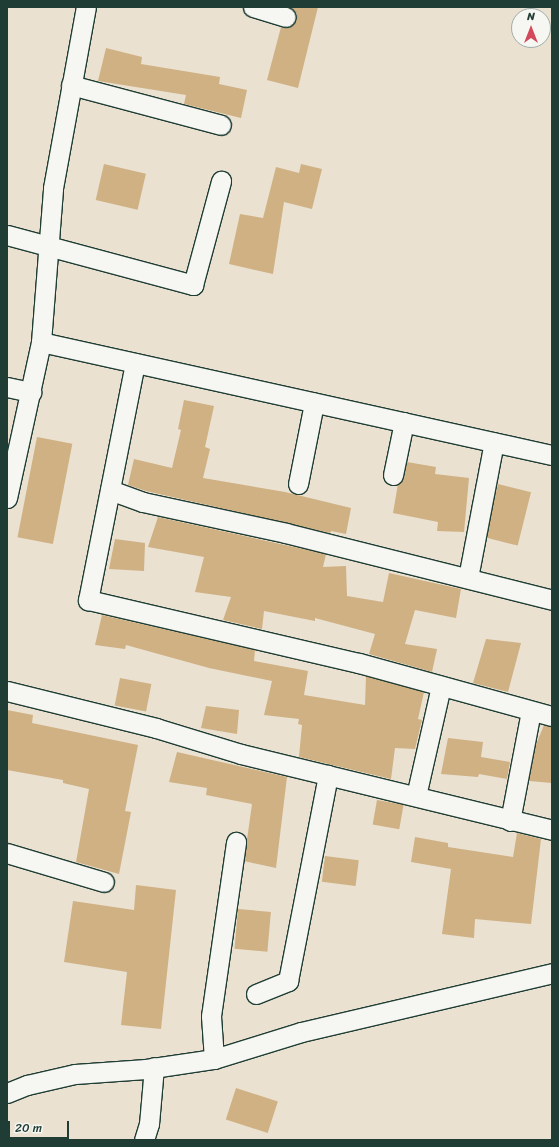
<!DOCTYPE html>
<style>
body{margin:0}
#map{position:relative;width:559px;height:1147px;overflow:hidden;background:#eae1d1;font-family:Sriracha,sans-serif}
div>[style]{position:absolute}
.building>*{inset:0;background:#cfb184;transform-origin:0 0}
.roads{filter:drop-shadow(1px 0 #1f3d34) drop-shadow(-1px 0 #1f3d34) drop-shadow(0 1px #1f3d34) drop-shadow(0 -1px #1f3d34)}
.street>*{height:19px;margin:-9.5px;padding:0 9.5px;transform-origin:9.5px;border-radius:9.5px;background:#f6f6f2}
span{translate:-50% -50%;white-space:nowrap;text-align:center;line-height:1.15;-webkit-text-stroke:3px #f6f6f2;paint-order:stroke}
.frame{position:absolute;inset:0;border:8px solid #1f3d34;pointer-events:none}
.north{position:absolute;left:511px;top:8px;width:40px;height:40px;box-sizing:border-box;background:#f6f6f2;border:1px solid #a0aca6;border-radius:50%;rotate:0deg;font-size:11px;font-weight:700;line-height:16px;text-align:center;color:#1f3d34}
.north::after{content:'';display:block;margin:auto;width:14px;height:18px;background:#d1495b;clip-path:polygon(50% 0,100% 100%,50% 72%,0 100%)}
.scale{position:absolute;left:8px;top:1121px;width:61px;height:18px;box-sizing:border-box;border:2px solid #1f3d34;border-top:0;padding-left:5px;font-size:12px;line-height:14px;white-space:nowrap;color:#1f3d34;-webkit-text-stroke:3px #f6f6f2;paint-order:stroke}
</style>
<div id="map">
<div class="building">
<i style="clip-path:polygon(290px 7px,318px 7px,298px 88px,267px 80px,281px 27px,289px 28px,296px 21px,297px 14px)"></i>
<i style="clip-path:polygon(106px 48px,142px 57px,141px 64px,220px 77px,219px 84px,247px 90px,241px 118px,184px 104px,186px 95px,98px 81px)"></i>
<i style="left:104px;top:164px;width:43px;height:37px;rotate:13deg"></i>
<i style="clip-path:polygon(301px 164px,322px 169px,312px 209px,284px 202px,273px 274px,229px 264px,240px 214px,263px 218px,276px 167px,299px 173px)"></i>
<i style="clip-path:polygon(184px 400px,214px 406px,205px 447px,210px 449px,203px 478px,285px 492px,351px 508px,346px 534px,331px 531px,330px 533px,146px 491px,128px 485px,134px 459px,172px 468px,181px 430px,178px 429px)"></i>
<i style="left:37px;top:437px;width:36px;height:102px;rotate:11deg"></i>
<i style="clip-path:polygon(407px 462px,436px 467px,435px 474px,469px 478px,464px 532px,437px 531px,438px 522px,393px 513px,398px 484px,404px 478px)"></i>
<i style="left:498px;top:484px;width:34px;height:55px;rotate:14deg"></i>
<i style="clip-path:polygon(158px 517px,326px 554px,323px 567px,346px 566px,347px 596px,383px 602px,389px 573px,461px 589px,456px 618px,415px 610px,405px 644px,437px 649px,432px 672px,369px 654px,375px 634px,315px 618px,315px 621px,264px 611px,262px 629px,223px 620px,231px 597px,195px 592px,204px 557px,148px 547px)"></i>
<i style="clip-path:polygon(115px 539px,145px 543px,144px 571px,109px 569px)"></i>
<i style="clip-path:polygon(102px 615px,255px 650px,254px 661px,308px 671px,304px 695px,365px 705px,366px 676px,424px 692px,418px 719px,422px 720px,415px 749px,395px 748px,391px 779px,299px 757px,302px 725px,298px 724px,299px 719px,264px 715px,272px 681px,209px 668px,126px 645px,125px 649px,95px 645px)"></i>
<i style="clip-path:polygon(486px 639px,521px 643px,508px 692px,473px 683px)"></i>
<i style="left:120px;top:678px;width:32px;height:28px;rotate:11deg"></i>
<i style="clip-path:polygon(206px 706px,239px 710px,237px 734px,201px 728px)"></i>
<i style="clip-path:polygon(7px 710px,33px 715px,32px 723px,138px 745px,125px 811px,131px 812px,119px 874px,76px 862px,89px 789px,63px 783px,63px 780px,7px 770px)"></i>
<i style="clip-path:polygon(544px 725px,552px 727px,552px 783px,529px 781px,535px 747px)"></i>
<i style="clip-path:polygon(448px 738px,483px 742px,481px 757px,510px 762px,507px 779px,479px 774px,478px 777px,441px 774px)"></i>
<i style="clip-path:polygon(177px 752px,287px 777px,276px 868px,244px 861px,252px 804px,206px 795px,207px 788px,169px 782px)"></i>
<i style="left:377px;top:800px;width:27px;height:25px;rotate:10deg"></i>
<i style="clip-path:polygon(517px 833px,541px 839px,531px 924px,475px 919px,474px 938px,442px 934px,451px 869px,411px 862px,415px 837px,448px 843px,448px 847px,513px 857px)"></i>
<i style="left:325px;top:856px;width:34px;height:26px;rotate:7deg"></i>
<i style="clip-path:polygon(136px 885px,176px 890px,161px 1029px,121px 1025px,127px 972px,64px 962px,73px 901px,134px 910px)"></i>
<i style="left:238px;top:909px;width:33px;height:40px;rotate:5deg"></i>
<i style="left:236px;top:1088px;width:44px;height:33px;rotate:18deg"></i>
</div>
<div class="roads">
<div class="street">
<i style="left:253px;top:7px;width:34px;rotate:17deg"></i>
<i style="left:71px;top:85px;width:155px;rotate:14.9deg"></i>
<i style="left:7px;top:235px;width:193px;rotate:15deg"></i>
<i style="left:193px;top:285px;width:108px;rotate:-74.9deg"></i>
<i style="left:41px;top:342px;width:523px;rotate:12.47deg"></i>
<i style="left:135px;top:363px;width:242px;rotate:101.2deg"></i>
<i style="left:88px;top:600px;width:278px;rotate:13.1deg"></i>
<i style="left:359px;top:663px;width:200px;rotate:15.4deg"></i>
<i style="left:7px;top:387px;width:25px;rotate:12deg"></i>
<i style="left:393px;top:475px;width:54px;rotate:-78.3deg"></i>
<i style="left:298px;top:484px;width:83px;rotate:-78.8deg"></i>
<i style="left:110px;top:490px;width:35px;rotate:20deg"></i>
<i style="left:143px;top:502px;width:146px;rotate:12.2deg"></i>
<i style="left:286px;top:533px;width:274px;rotate:14.1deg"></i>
<i style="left:7px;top:498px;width:160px;rotate:-77.7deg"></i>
<i style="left:41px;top:342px;width:154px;rotate:-85.5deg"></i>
<i style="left:53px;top:188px;width:184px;rotate:-79.7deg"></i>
<i style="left:468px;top:578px;width:138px;rotate:-79.2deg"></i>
<i style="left:7px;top:691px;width:154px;rotate:13.9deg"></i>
<i style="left:156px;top:728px;width:89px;rotate:17deg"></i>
<i style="left:241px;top:754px;width:320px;rotate:13.7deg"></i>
<i style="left:416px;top:796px;width:113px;rotate:-77.2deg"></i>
<i style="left:510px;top:821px;width:112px;rotate:-79.2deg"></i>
<i style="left:7px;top:853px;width:101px;rotate:16.6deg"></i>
<i style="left:256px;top:994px;width:35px;rotate:-22deg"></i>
<i style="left:288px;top:981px;width:210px;rotate:-79deg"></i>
<i style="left:214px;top:1059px;width:43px;rotate:-94deg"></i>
<i style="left:211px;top:1016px;width:176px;rotate:-81.8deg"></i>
<i style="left:7px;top:1093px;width:22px;rotate:-22deg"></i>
<i style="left:27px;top:1085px;width:49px;rotate:-12.9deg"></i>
<i style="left:75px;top:1074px;width:71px;rotate:-4deg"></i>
<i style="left:146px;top:1069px;width:69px;rotate:-8.4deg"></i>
<i style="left:214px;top:1059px;width:91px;rotate:-17.2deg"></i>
<i style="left:301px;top:1032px;width:258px;rotate:-13.2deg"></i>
<i style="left:144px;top:1140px;width:17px;rotate:-73deg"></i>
<i style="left:149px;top:1124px;width:57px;rotate:-85deg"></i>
</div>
</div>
<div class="frame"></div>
<div class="north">N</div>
<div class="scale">20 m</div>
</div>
